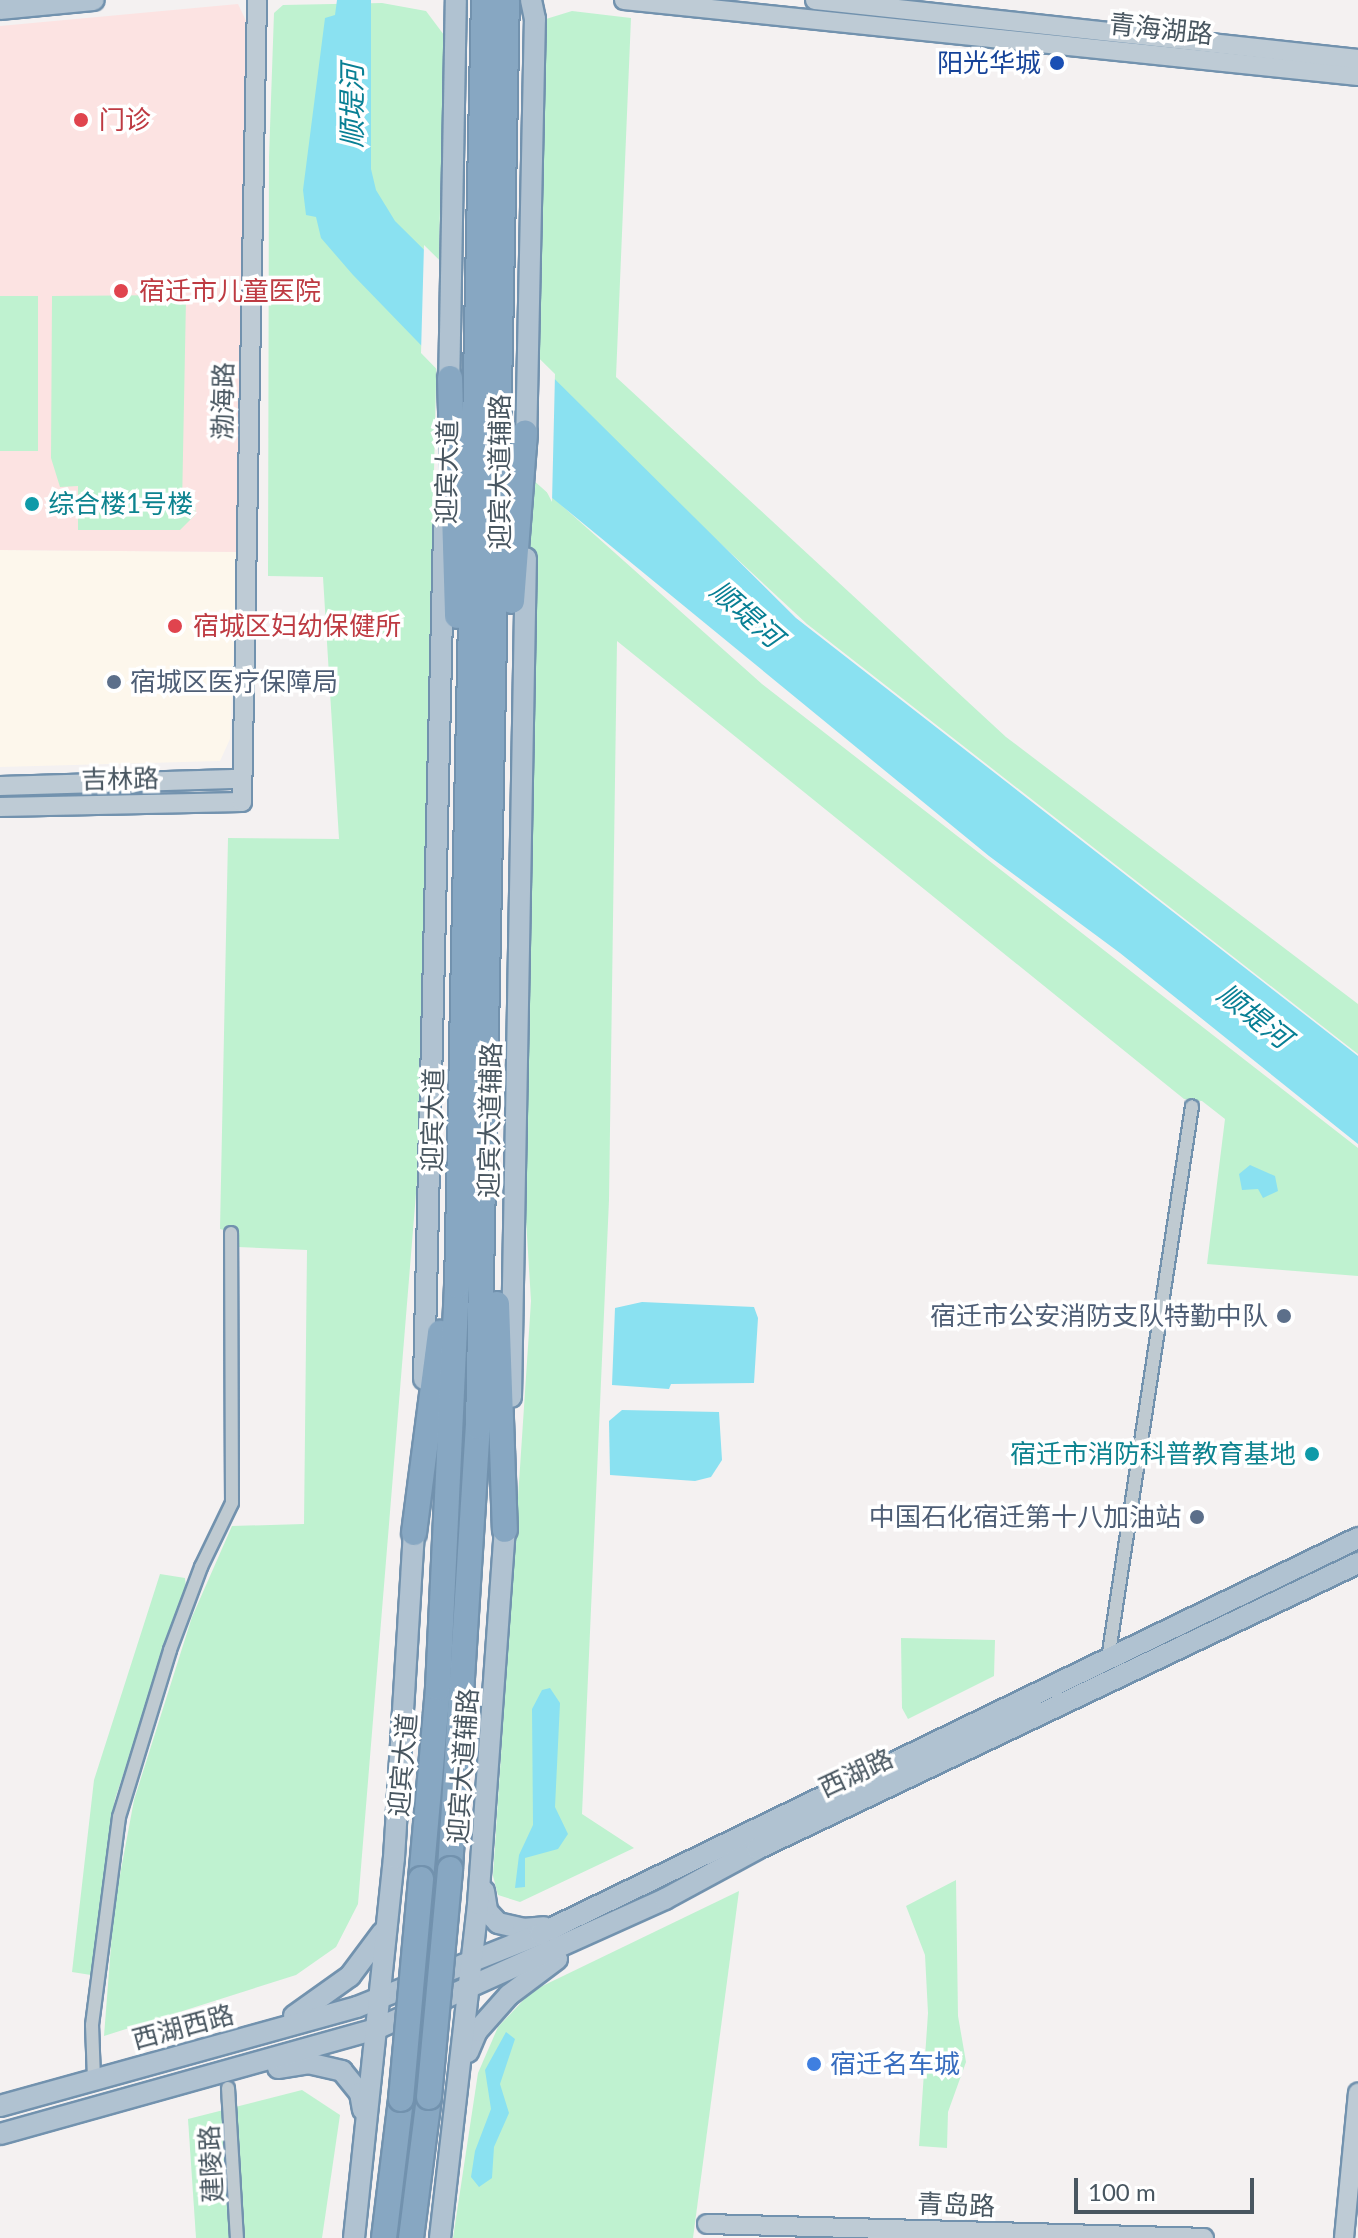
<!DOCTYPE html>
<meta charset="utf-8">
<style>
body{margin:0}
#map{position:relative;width:1358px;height:2238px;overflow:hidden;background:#f4f1f1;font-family:Lato,"Noto Sans SC",sans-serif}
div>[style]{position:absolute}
.commercial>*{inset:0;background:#fdf7ec}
.medical>*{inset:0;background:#fce3e2}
.green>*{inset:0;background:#bff2d0;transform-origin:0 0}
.water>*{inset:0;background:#8ae1f1}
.pier>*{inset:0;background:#f4f1f1}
.roads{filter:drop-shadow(2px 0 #7292ae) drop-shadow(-2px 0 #7292ae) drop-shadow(0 2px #7292ae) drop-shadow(0 -2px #7292ae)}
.street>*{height:12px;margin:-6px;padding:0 6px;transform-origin:6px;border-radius:6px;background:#bfcad1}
.secondary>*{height:18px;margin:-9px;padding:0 9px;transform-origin:9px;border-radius:9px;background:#becbd5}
.primary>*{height:20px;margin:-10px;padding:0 10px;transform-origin:10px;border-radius:10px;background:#b0c2d1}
.highway>*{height:24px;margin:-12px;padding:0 12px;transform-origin:12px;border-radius:12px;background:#87a7c2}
.bridges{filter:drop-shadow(2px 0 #7292ae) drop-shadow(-2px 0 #7292ae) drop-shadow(0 2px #7292ae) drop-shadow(0 -2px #7292ae)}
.highway-bridge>*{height:24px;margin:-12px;padding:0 12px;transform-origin:12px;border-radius:12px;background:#87a7c2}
.dots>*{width:22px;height:22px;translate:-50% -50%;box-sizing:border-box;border:4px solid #fff;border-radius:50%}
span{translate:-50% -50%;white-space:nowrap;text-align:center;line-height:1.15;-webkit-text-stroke:7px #fff;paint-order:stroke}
.street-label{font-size:26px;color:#485660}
.transit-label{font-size:26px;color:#164399}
.right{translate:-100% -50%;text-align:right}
.health-label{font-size:26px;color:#be3a42}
.left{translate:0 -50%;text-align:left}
.culture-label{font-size:26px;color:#0d838f}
.service-label{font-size:26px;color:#4e5e75}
.shop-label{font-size:26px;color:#366cbe}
.water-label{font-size:28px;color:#087f94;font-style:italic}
.scale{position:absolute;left:1074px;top:2178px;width:180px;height:36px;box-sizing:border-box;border:4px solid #485660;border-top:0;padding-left:10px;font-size:24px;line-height:28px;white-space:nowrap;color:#485660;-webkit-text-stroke:6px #fff;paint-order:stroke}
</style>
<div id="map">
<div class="commercial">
<i style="clip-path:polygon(0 550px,238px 552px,230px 739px,220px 761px,0 767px)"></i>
</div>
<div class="medical">
<i style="clip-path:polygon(238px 4px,247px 23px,238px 552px,0 550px,0 26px)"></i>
</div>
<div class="green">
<i style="clip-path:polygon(382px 3px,426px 11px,444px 35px,418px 1169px,358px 1904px,336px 1947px,296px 1975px,104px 2036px,114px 1907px,134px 1800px,192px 1617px,232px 1526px,304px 1524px,307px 1250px,238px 1247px,238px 1234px,220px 1229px,228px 838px,339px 839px,323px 577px,268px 576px,269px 157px,274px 13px,283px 5px)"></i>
<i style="clip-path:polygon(572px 11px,631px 18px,616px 377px,1006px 737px,1358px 1004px,1358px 1054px,807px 624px,526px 363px,535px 39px,546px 19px)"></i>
<i style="clip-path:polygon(182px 295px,186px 299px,182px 506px,196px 507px,195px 515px,180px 530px,78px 530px,78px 486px,60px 487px,51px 458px,52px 296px)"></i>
<i style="left:0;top:296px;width:38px;height:155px"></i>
<i style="clip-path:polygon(532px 479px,762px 684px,1358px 1148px,1358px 1276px,1207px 1264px,1225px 1119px,1202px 1101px,1184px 1099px,617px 641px,609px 1200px,582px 1814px,634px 1848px,520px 1902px,498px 1895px,493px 1876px,531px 1301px,515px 1039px,524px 487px)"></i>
<i style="clip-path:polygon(160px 1574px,185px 1578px,186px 1587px,115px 1799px,91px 1975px,72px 1972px,94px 1780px)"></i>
<i style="clip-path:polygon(901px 1638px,995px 1640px,994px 1676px,908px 1719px,902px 1708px)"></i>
<i style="clip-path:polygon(956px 1880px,958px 2016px,966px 2062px,948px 2112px,947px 2148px,919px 2146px,928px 2013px,925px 1955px,906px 1906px)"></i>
<i style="clip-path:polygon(739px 1891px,693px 2238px,453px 2238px,478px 2073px,498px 2027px,532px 1991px)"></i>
<i style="clip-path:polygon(302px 2090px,340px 2115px,322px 2238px,196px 2238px,188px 2119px)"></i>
</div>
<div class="water">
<i style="clip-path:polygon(337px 0,371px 0,371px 169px,376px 190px,395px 221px,796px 618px,1358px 1056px,1358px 1144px,1120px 953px,989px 856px,551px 497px,540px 468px,353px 275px,321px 238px,316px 217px,306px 215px,303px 190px,325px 18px,335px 15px)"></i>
<i style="clip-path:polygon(1250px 1165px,1275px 1176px,1278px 1191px,1263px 1198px,1258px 1189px,1242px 1190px,1239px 1174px)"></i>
<i style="clip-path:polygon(642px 1302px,754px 1307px,758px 1318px,754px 1383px,671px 1384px,669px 1389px,612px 1385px,615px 1308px)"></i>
<i style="clip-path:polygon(622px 1410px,719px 1412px,722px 1460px,711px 1477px,695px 1481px,610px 1475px,609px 1421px)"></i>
<i style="clip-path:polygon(550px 1688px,560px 1703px,555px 1807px,568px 1834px,558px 1849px,525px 1858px,525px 1887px,515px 1888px,519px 1855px,533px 1825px,532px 1709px,542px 1690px)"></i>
<i style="clip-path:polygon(506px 2032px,515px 2039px,500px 2084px,509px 2113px,494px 2147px,492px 2178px,479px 2187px,471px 2177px,475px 2151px,491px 2109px,485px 2070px)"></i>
</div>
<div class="pier">
<i style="clip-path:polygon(424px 245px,555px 374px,552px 502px,536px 471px,421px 353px)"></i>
</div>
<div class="roads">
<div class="street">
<i style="left:1108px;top:1659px;width:559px;rotate:-81.36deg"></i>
<i style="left:94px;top:2079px;width:54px;rotate:-92.1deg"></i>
<i style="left:92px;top:2025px;width:210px;rotate:-82.6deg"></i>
<i style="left:119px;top:1817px;width:175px;rotate:-73deg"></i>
<i style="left:170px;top:1650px;width:89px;rotate:-69.5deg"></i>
<i style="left:201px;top:1567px;width:71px;rotate:-64.2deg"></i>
<i style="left:232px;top:1503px;width:270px;rotate:-90.2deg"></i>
<i style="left:228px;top:2088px;width:150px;rotate:86.6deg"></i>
</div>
<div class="secondary">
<i style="left:624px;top:0;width:738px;rotate:5.91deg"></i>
<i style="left:815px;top:0;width:546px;rotate:6.2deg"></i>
<i style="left:0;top:786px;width:241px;rotate:-1.7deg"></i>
<i style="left:0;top:807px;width:242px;rotate:-1.2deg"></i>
<i style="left:242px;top:802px;width:802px;rotate:-88.93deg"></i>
<i style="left:707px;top:2224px;width:497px;rotate:1.6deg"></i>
<i style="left:1344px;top:2238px;width:146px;rotate:-84.5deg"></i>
</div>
<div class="primary">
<i style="left:0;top:9px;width:94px;rotate:-5.5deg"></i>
<i style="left:449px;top:392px;width:392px;rotate:-89deg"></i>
<i style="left:526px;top:446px;width:427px;rotate:-88.8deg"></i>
<i style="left:535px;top:19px;width:19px;rotate:-102deg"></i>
<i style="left:424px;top:1379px;width:851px;rotate:-88.65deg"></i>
<i style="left:511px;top:1397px;width:839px;rotate:-88.98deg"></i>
<i style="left:484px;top:1891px;width:20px;rotate:81deg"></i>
<i style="left:487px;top:1911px;width:16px;rotate:47deg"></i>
<i style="left:498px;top:1923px;width:26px;rotate:13deg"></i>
<i style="left:523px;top:1929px;width:21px;rotate:-5deg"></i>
<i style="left:294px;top:2016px;width:69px;rotate:-35.5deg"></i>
<i style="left:350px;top:1976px;width:54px;rotate:-53.3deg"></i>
<i style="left:468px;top:2052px;width:23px;rotate:-67deg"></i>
<i style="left:477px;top:2031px;width:48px;rotate:-48.4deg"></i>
<i style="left:509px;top:1995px;width:60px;rotate:-36.9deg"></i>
<i style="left:278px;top:2068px;width:30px;rotate:-9deg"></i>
<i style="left:308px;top:2063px;width:35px;rotate:13deg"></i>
<i style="left:342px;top:2071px;width:28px;rotate:51deg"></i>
<i style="left:360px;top:2093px;width:17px;rotate:80deg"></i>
<i style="left:0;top:2106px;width:370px;rotate:-15.5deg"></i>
<i style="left:357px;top:2007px;width:197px;rotate:-21.7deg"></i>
<i style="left:540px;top:1934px;width:909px;rotate:-25.83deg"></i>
<i style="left:0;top:2134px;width:390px;rotate:-15.6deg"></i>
<i style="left:376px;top:2029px;width:317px;rotate:-24.2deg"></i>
<i style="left:665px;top:1899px;width:105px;rotate:-28.5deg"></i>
<i style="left:757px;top:1849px;width:666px;rotate:-25.45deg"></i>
<i style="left:354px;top:2238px;width:382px;rotate:-84deg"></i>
<i style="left:394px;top:1858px;width:340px;rotate:-86.5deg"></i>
<i style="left:440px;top:2238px;width:336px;rotate:-83.5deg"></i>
<i style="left:478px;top:1904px;width:388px;rotate:-85.9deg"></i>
</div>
<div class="highway">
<i style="left:450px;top:378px;width:238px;rotate:88.3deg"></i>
<i style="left:512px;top:601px;width:169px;rotate:-85.6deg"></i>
<i style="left:497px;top:1304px;width:226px;rotate:88deg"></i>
<i style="left:414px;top:1533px;width:202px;rotate:-82.6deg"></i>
<i style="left:450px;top:1869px;width:443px;rotate:-86.4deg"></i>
<i style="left:478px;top:1427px;width:1427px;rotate:-88.84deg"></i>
<i style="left:421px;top:1879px;width:192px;rotate:-84.9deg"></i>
<i style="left:438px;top:1688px;width:402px;rotate:-87.3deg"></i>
<i style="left:457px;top:1286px;width:1286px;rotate:-88.8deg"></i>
<i style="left:384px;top:2238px;width:140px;rotate:-83deg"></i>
<i style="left:411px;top:2238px;width:142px;rotate:-82.7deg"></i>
</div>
</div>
<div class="bridges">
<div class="highway-bridge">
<i style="left:429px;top:2097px;width:229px;rotate:-84.7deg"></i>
<i style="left:401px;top:2099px;width:221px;rotate:-84.8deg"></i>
</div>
</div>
<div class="dots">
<i style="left:1057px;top:63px;background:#1a4fb4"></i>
<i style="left:81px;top:120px;background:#e0444e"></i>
<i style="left:121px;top:291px;background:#e0444e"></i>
<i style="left:32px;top:504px;background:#0f9aa8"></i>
<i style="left:175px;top:626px;background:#e0444e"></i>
<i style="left:114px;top:682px;background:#5c6f8a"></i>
<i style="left:1284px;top:1316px;background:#5c6f8a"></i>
<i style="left:1312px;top:1454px;background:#0f9aa8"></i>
<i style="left:1197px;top:1517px;background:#5c6f8a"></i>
<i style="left:814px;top:2064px;background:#3f7fe0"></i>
</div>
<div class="street-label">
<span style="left:1161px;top:29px;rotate:6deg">青海湖路</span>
<span style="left:223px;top:401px;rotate:-89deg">渤海路</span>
<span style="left:447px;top:472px;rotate:-89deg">迎宾大道</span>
<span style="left:500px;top:472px;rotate:-90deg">迎宾大道辅路</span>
<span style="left:120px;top:779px;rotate:-1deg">吉林路</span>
<span style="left:433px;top:1120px;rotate:-89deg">迎宾大道</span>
<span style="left:490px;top:1120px;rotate:-89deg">迎宾大道辅路</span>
<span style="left:403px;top:1765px;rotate:-85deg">迎宾大道</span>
<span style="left:463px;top:1766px;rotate:-86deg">迎宾大道辅路</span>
<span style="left:856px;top:1773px;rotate:-25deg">西湖路</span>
<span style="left:183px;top:2027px;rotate:-15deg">西湖西路</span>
<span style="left:211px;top:2164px;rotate:-93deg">建陵路</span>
<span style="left:956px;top:2205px;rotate:2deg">青岛路</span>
</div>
<div class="transit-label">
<span class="right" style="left:1041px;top:63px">阳光华城</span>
</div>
<div class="health-label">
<span class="left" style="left:99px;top:120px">门诊</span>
<span class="left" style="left:139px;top:291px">宿迁市儿童医院</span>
<span class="left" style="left:193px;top:626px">宿城区妇幼保健所</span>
</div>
<div class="culture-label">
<span class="left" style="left:48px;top:504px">综合楼1号楼</span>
<span class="right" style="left:1296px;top:1454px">宿迁市消防科普教育基地</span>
</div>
<div class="service-label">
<span class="left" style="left:130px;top:682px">宿城区医疗保障局</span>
<span class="right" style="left:1268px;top:1316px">宿迁市公安消防支队特勤中队</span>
<span class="right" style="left:1181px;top:1517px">中国石化宿迁第十八加油站</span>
</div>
<div class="shop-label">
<span class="left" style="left:830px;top:2064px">宿迁名车城</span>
</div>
<div class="water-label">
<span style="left:351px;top:106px;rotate:-90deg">顺堤河</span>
<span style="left:747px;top:613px;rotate:41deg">顺堤河</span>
<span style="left:1255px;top:1015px;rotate:38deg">顺堤河</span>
</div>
<div class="scale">100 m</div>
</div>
